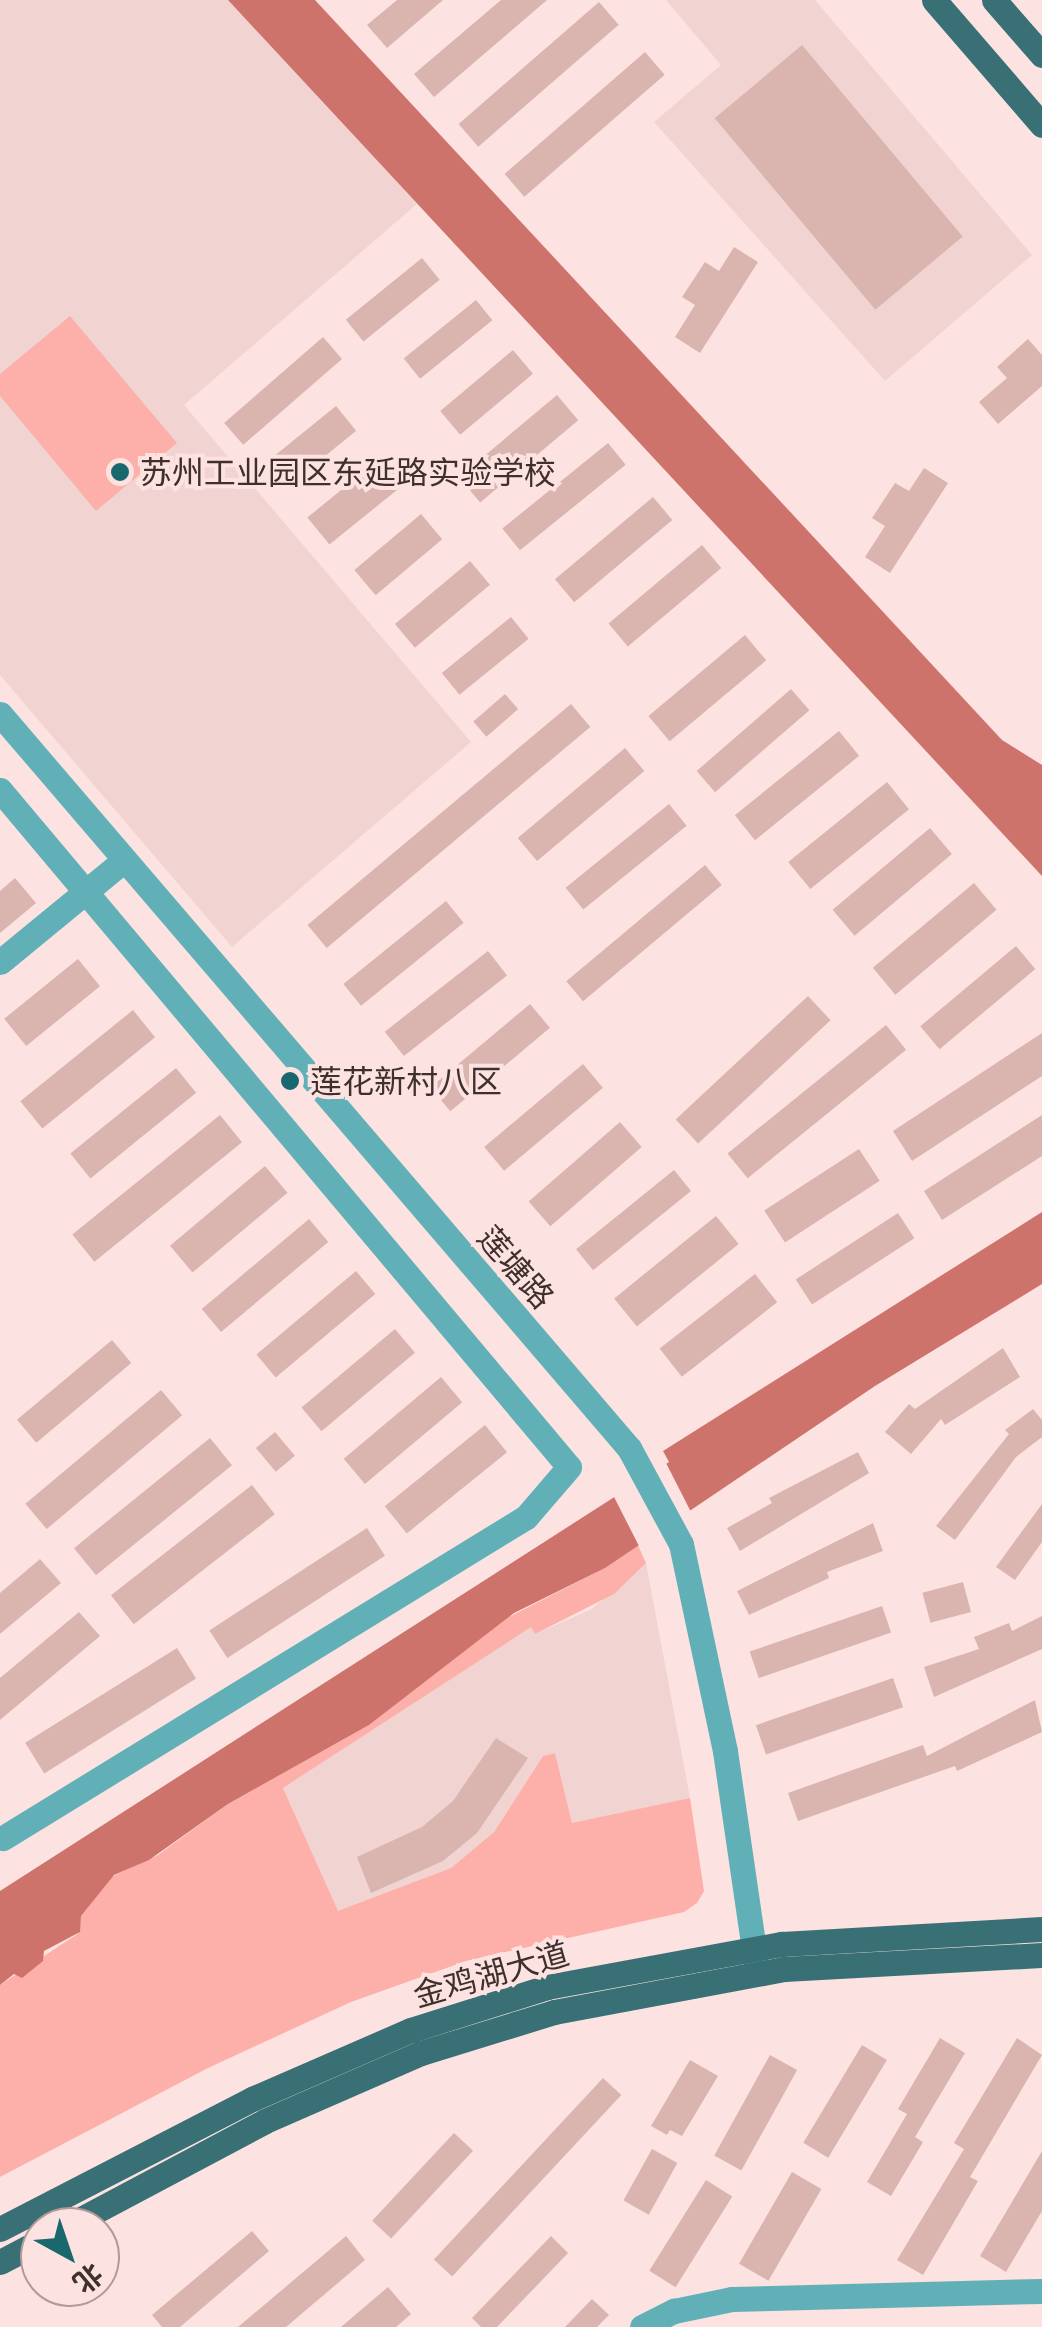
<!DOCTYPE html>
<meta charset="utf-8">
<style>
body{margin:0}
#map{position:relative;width:1042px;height:2327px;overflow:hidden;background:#fce3e1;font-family:Ubuntu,"Noto Sans SC",sans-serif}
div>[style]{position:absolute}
.built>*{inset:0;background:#f1d4d1}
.green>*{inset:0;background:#fcb0a9}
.water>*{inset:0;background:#ce736c}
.pier>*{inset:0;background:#fce3e1}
.building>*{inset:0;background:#dab4af;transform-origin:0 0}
.minor>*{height:25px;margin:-12.5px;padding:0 12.5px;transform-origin:12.5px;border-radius:12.5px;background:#61b0b8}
.major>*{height:25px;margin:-12.5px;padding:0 12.5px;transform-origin:12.5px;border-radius:12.5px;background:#387075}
.dots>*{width:28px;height:28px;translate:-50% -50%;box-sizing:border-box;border:5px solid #fce3e1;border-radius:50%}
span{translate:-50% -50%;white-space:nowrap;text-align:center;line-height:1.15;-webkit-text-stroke:8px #fce3e1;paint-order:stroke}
.poi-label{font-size:32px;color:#3f302e}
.left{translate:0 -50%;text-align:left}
.street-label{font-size:32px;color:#3f302e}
.north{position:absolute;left:20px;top:2207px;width:100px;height:100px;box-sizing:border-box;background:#fce3e1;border:2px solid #b09b99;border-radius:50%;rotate:140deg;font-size:28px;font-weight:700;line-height:40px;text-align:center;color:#3f302e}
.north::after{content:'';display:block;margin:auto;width:35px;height:45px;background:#1a676e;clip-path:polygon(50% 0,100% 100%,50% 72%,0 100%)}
</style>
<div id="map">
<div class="built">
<i style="clip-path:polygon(0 0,228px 0,417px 204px,184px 405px,471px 742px,232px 947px,0 675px)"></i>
<i style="clip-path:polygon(666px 0,815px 0,1032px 255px,885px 381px,654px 122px,721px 65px)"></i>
<i style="clip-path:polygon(646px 1563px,690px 1798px,572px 1824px,555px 1753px,543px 1756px,494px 1832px,451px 1868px,338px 1912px,283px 1788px,532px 1626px,535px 1634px,592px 1609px)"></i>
</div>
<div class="green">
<i style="clip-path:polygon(70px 316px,177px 443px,96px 511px,0 396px,0 374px)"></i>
<i style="clip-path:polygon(637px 1543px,646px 1563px,614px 1594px,535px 1634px,531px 1627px,283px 1788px,338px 1911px,451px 1868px,494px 1832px,543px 1756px,555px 1753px,572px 1823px,690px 1798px,704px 1891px,697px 1903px,684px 1912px,466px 1961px,351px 2002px,208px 2068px,0 2177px,0 1985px,79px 1933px,81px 1916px,109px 1878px,158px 1855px,228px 1804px,369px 1725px,501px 1621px,595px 1573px)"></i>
</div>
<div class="water">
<i style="clip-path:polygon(228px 0,315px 0,1002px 740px,1042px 765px,1042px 876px)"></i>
<i style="clip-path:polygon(1042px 1212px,1042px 1284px,875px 1386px,605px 1568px,514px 1613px,369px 1725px,228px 1804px,149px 1860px,114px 1875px,81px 1916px,80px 1932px,44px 1951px,43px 1961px,22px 1978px,14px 1974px,0 1985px,0 1891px,669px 1462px,663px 1451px)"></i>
</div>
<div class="pier">
<i style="clip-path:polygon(665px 1461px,692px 1514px,640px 1548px,612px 1493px)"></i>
</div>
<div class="building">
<i style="clip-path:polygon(397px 0,443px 0,387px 48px,367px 25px)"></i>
<i style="clip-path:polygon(501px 0,547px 0,434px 97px,414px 74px)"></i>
<i style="left:599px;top:2px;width:30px;height:186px;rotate:49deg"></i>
<i style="left:802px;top:45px;width:250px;height:114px;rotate:50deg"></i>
<i style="left:645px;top:52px;width:30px;height:186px;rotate:49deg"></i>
<i style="clip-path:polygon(734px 247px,758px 262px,700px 353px,675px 337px,695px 305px,682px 297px,705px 262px,719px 271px)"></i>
<i style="left:422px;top:258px;width:28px;height:98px;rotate:51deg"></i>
<i style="left:476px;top:300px;width:26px;height:93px;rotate:51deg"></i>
<i style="left:323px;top:337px;width:29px;height:131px;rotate:49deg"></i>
<i style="clip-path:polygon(1028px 339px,1042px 355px,1042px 386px,998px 424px,979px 402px,1007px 378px,997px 367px)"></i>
<i style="left:513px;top:350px;width:31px;height:95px;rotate:50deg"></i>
<i style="left:557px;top:395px;width:33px;height:128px;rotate:50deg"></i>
<i style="left:336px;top:406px;width:32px;height:91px;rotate:51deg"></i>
<i style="left:608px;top:443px;width:28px;height:136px;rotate:51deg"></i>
<i style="left:382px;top:457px;width:35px;height:96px;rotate:51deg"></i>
<i style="clip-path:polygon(924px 468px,948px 483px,890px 573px,865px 557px,885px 526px,872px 518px,895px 483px,909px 491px)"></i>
<i style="left:653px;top:497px;width:30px;height:128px;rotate:50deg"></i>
<i style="left:421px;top:514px;width:33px;height:87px;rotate:50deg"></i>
<i style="left:702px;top:545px;width:30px;height:122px;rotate:50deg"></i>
<i style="left:470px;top:561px;width:31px;height:98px;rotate:50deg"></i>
<i style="left:511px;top:617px;width:28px;height:89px;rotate:51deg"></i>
<i style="left:745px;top:635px;width:33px;height:126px;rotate:50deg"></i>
<i style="left:791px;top:689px;width:28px;height:125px;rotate:49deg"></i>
<i style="left:505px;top:694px;width:20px;height:42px;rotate:49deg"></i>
<i style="left:571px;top:704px;width:30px;height:344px;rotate:50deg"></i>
<i style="left:839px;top:731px;width:32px;height:134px;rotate:51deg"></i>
<i style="left:625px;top:748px;width:30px;height:140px;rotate:50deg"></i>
<i style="left:887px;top:782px;width:35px;height:127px;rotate:51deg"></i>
<i style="left:669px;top:804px;width:28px;height:133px;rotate:51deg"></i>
<i style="left:930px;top:828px;width:34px;height:127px;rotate:50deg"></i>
<i style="left:705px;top:865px;width:26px;height:181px;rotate:50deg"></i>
<i style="clip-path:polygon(15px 878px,36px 903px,0 933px,0 891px)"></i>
<i style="left:974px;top:883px;width:35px;height:132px;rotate:50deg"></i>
<i style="left:446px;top:901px;width:28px;height:132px;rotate:51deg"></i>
<i style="left:1016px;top:946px;width:30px;height:125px;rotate:50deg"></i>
<i style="left:488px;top:951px;width:31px;height:131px;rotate:52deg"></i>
<i style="left:78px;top:959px;width:35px;height:95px;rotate:51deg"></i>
<i style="left:808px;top:996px;width:33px;height:181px;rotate:47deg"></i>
<i style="left:530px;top:1004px;width:31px;height:130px;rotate:50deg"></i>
<i style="left:133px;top:1010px;width:35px;height:145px;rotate:51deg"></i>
<i style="left:886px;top:1025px;width:32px;height:204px;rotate:51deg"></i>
<i style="clip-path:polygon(1042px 1033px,1042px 1076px,912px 1161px,893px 1131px)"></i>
<i style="left:583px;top:1064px;width:31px;height:129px;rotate:50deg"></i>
<i style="left:176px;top:1068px;width:32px;height:136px;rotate:51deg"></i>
<i style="left:220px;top:1115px;width:35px;height:190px;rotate:51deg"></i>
<i style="clip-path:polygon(1042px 1115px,1042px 1156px,942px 1220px,924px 1191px)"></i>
<i style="left:620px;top:1122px;width:33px;height:121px;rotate:49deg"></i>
<i style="left:859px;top:1149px;width:38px;height:113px;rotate:57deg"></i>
<i style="left:265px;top:1166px;width:35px;height:124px;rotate:50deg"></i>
<i style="left:674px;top:1170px;width:27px;height:126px;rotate:51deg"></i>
<i style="left:898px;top:1213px;width:30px;height:122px;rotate:57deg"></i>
<i style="left:716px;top:1216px;width:36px;height:131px;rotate:51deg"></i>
<i style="left:309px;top:1219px;width:30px;height:140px;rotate:50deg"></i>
<i style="left:356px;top:1271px;width:30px;height:130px;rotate:50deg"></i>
<i style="left:755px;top:1274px;width:36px;height:121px;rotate:52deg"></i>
<i style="left:395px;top:1329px;width:31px;height:122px;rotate:50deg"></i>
<i style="left:112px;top:1340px;width:30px;height:124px;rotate:50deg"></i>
<i style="clip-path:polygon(1003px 1348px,1020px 1377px,945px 1425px,941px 1419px,911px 1454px,885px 1432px,909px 1404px,915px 1409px)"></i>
<i style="left:441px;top:1377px;width:33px;height:127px;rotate:50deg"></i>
<i style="left:161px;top:1390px;width:33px;height:177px;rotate:50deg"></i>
<i style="clip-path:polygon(1033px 1409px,1042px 1420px,1042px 1437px,1016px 1457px,955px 1540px,936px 1526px,1009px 1434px,1005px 1430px)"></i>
<i style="left:485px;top:1425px;width:35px;height:129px;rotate:51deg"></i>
<i style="left:275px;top:1432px;width:31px;height:25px;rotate:50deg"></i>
<i style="left:210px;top:1438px;width:35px;height:175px;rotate:51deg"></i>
<i style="clip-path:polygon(858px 1452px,869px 1473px,740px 1551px,727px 1528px,772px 1503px,769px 1498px)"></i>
<i style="left:252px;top:1485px;width:37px;height:179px;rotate:52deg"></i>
<i style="clip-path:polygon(1042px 1504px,1042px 1542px,1015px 1580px,996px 1567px)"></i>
<i style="clip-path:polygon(873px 1523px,883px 1551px,827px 1572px,829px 1578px,749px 1615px,737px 1591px)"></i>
<i style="left:367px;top:1528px;width:33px;height:188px;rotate:57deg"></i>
<i style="clip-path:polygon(40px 1559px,61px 1583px,0 1634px,0 1593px)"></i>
<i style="left:963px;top:1582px;width:31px;height:42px;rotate:75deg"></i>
<i style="left:882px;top:1606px;width:28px;height:140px;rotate:71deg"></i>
<i style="clip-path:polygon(79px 1612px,100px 1636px,0 1720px,0 1678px)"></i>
<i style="clip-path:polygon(1042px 1616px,1042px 1649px,934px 1697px,924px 1667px,979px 1649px,974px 1637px,1009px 1623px,1012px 1631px)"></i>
<i style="left:177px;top:1648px;width:36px;height:179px;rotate:58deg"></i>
<i style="left:893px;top:1678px;width:31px;height:145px;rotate:71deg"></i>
<i style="clip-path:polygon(1035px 1700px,1042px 1732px,957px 1771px,955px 1766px,798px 1821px,788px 1793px,923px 1745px,927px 1756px)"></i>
<i style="clip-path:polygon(496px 1738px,528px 1758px,477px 1833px,443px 1861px,371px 1893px,357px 1857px,422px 1827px,453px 1801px)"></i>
<i style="clip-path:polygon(940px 2038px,965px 2053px,915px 2137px,923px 2142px,891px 2196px,867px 2182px,907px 2114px,898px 2109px)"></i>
<i style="clip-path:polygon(1017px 2038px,1042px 2055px,970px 2177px,978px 2181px,923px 2275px,897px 2260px,964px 2149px,954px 2143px)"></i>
<i style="left:862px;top:2045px;width:29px;height:114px;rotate:31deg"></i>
<i style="left:770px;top:2055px;width:31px;height:115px;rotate:29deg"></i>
<i style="clip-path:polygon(690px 2060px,718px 2076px,682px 2136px,670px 2130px,667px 2135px,651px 2126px)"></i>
<i style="left:603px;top:2078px;width:25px;height:248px;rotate:43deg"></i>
<i style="left:454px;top:2133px;width:26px;height:120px;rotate:43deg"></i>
<i style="left:652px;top:2149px;width:29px;height:59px;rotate:29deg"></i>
<i style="clip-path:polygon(1042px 2151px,1042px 2211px,1006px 2272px,980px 2256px)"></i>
<i style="left:792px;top:2172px;width:34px;height:106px;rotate:30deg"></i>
<i style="left:706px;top:2180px;width:31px;height:107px;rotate:32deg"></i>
<i style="clip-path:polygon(252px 2231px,269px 2251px,180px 2327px,162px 2327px,152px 2315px)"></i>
<i style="clip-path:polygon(346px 2236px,365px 2260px,286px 2327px,238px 2327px)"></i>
<i style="clip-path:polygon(551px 2236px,568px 2253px,497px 2327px,481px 2327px,472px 2318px)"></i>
<i style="clip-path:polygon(388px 2287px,411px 2314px,396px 2327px,341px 2327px)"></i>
<i style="clip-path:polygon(592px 2299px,609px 2315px,597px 2327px,565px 2327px)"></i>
</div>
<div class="minor">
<i style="left:0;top:714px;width:967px;rotate:49.41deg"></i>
<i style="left:629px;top:1448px;width:109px;rotate:61.6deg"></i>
<i style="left:681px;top:1544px;width:212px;rotate:78deg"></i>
<i style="left:725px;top:1751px;width:222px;rotate:81.7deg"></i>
<i style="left:0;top:790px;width:884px;rotate:49.95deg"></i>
<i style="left:569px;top:1467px;width:66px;rotate:130.7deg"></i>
<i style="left:526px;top:1517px;width:614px;rotate:148.46deg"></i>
<i style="left:0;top:962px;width:161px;rotate:-39.4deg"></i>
<i style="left:642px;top:2327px;width:36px;rotate:-27deg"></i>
<i style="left:674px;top:2311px;width:59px;rotate:-11.7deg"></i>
<i style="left:732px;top:2299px;width:310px;rotate:-1.5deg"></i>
</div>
<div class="major">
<i style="left:934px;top:0;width:165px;rotate:49.2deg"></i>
<i style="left:994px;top:0;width:73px;rotate:48.9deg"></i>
<i style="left:66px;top:2227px;width:225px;rotate:-28deg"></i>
<i style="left:265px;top:2121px;width:170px;rotate:-23.6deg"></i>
<i style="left:421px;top:2053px;width:139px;rotate:-17.1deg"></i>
<i style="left:554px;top:2012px;width:234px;rotate:-10.6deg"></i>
<i style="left:784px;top:1969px;width:258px;rotate:-3.1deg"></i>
<i style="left:0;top:2229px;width:284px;rotate:-27.3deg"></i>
<i style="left:252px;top:2099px;width:173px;rotate:-23.5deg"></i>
<i style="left:411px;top:2030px;width:143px;rotate:-17.5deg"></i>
<i style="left:547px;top:1987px;width:239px;rotate:-10.4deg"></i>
<i style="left:782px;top:1944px;width:260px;rotate:-3.3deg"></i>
<i style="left:0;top:2262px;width:45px;rotate:-27.7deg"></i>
</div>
<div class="dots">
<i style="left:120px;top:472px;background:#1a676e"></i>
<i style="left:290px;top:1081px;background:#1a676e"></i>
</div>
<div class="poi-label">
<span class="left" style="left:140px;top:472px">苏州工业园区东延路实验学校</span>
<span class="left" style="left:310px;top:1081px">莲花新村八区</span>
</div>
<div class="street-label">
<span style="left:516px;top:1267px;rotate:49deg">莲塘路</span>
<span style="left:491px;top:1974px;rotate:-16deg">金鸡湖大道</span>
</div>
<div class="north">北</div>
</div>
